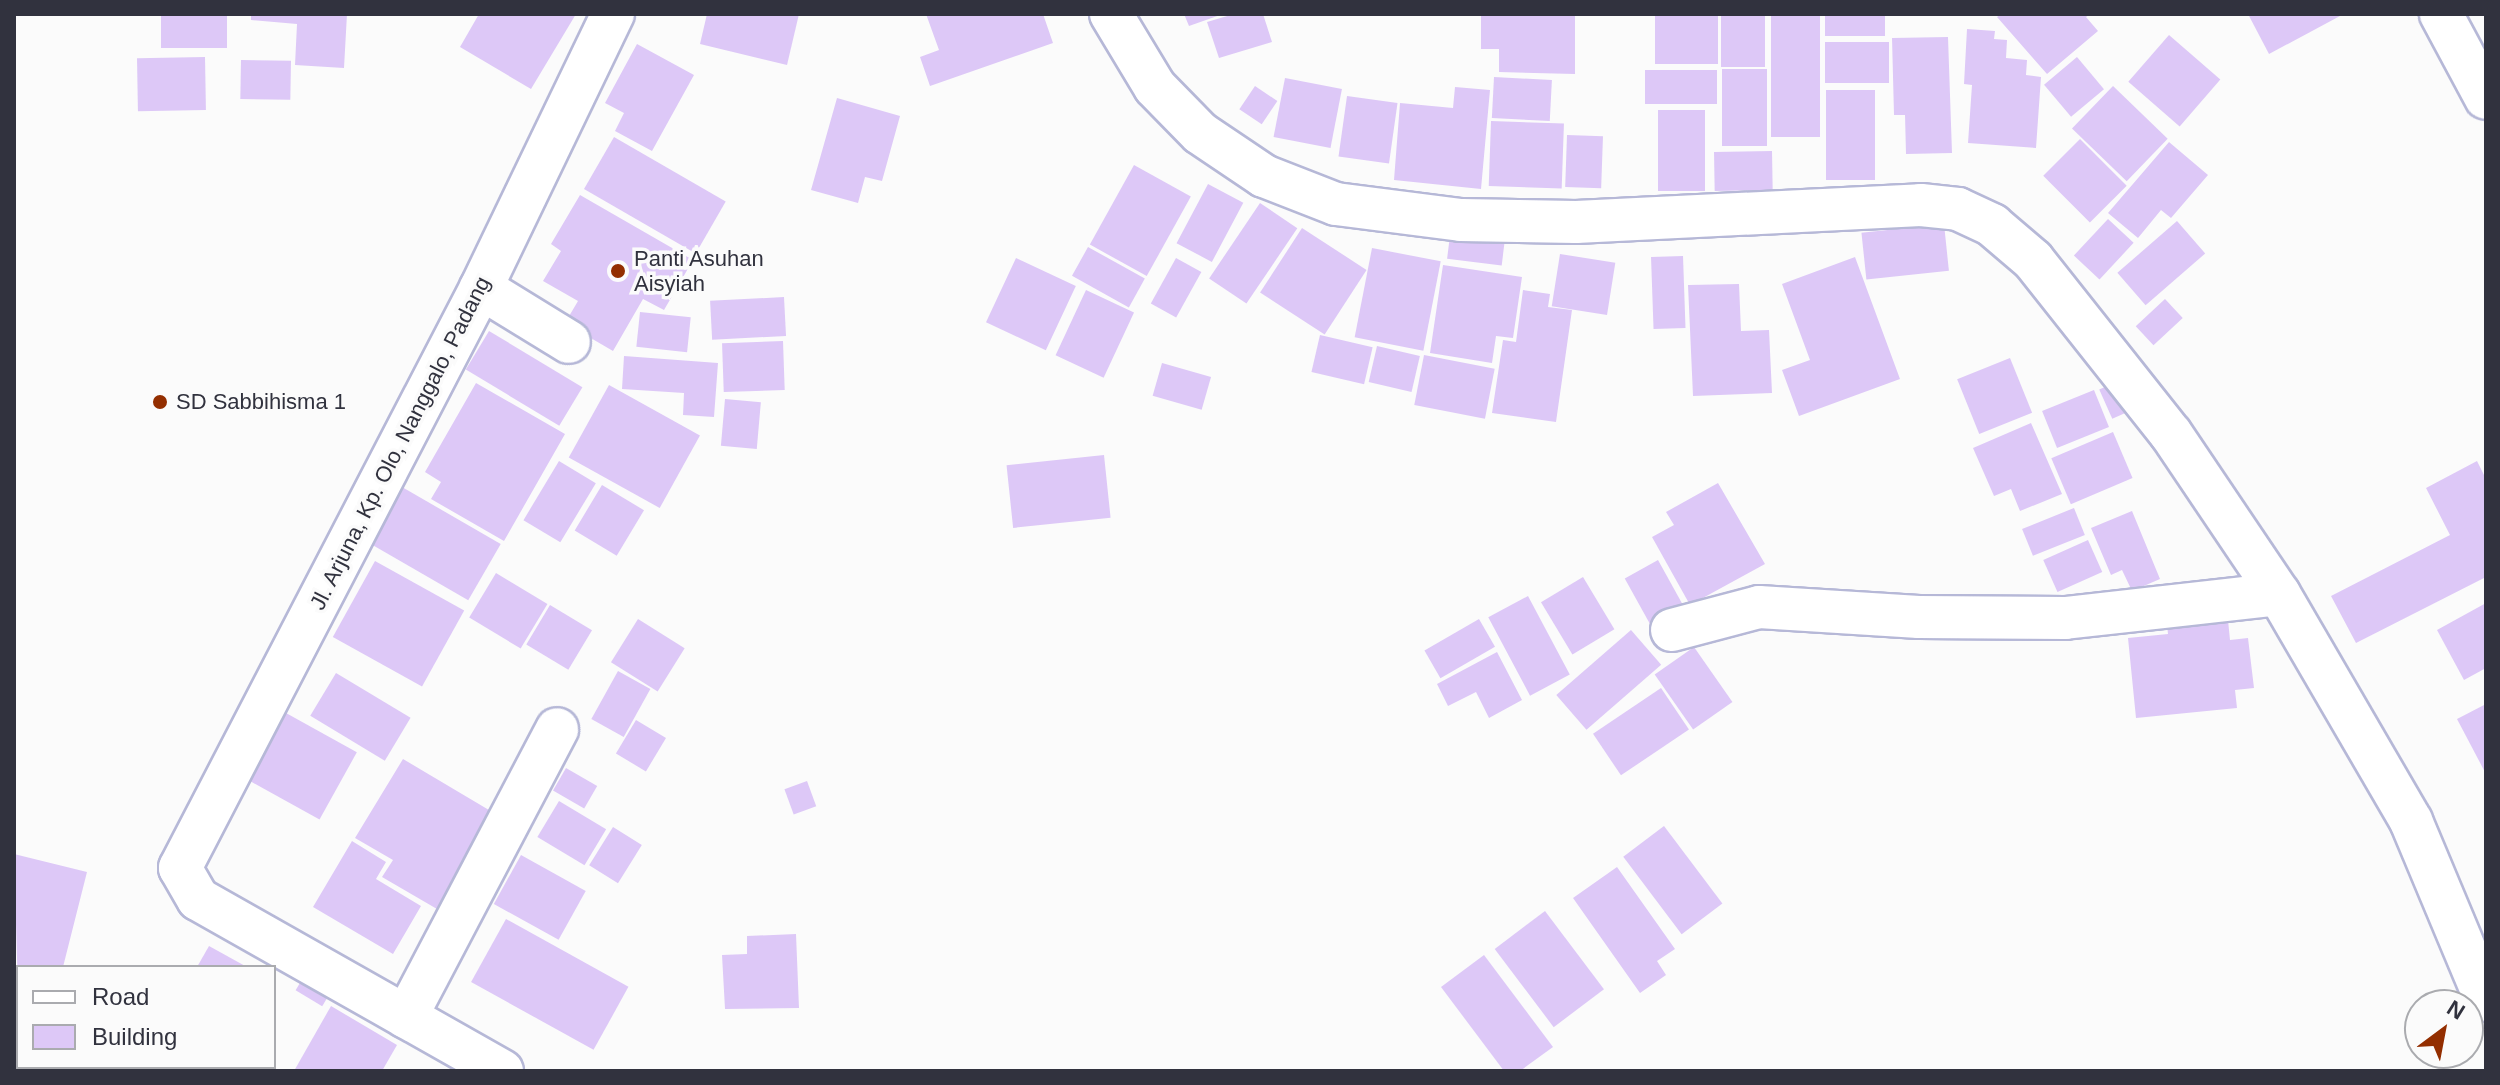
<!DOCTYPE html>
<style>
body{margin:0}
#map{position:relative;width:2500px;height:1085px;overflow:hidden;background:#fbfbfb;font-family:Helvetica,sans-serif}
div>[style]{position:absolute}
.building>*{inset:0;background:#ddc8f7;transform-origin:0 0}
.roads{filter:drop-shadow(2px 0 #b6b8d7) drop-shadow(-2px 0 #b6b8d7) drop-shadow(0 2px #b6b8d7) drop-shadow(0 -2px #b6b8d7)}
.minor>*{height:42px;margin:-21px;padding:0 21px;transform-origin:21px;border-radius:21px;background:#fff}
.dots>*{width:22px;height:22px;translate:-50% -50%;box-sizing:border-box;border:4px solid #fbfbfb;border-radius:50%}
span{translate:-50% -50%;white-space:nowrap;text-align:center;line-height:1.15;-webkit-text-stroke:7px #fbfbfb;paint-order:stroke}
.poi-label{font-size:22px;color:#31323e}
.left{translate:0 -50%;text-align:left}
.street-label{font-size:22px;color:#31323e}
.frame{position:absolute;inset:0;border:16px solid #31323e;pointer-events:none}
.legend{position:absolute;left:16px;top:965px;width:260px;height:104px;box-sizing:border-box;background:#fbfbfb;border:2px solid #aaabaf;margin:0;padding:10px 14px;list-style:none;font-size:24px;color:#31323e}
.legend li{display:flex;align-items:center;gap:16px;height:40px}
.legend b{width:40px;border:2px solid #aaabaf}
.north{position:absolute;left:2404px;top:989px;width:80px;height:80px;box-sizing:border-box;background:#fbfbfb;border:2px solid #aaabaf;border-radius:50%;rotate:32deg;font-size:22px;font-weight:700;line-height:32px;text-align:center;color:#31323e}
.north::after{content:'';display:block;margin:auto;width:28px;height:36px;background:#932e00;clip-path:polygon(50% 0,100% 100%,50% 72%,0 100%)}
</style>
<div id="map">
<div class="building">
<i style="left:161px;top:14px;width:66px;height:34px"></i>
<i style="clip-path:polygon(251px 14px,347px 14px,344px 68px,295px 65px,297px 24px,251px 20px)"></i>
<i style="clip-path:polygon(479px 14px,576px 14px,531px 89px,460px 47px)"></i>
<i style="clip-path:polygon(707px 14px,799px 14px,787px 65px,700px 44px)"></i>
<i style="clip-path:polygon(926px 14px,1043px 14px,1053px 43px,930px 86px,920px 57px,939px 50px)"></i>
<i style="clip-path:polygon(1184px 14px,1223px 14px,1189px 26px)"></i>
<i style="clip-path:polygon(1234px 14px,1263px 14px,1272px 42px,1219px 58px,1207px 22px)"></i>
<i style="clip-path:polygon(1481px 14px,1575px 14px,1575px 74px,1499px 72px,1499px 49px,1481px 49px)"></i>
<i style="left:1655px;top:14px;width:63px;height:50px"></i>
<i style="left:1721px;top:14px;width:44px;height:53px"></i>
<i style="left:1771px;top:14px;width:49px;height:123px"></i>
<i style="left:1825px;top:14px;width:60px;height:22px"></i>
<i style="clip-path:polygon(2001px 14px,2090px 14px,2086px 17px,2098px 31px,2047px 74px,1997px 17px)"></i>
<i style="clip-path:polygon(2248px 14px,2338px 14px,2340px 16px,2269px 54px)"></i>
<i style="clip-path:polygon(1967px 29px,1995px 31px,1994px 39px,2007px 40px,2006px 58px,2027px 60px,2026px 75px,2041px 77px,2036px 148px,1968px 143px,1972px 85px,1964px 84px)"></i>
<i style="left:2169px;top:35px;width:68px;height:62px;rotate:41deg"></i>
<i style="clip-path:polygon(1948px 37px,1952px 153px,1906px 154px,1905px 115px,1894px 115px,1892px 38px)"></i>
<i style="left:1825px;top:42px;width:64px;height:41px"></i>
<i style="clip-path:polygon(637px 44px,694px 75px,652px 151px,615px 131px,624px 113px,605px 103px)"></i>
<i style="left:205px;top:57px;width:53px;height:68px;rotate:89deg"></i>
<i style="left:2077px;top:57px;width:42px;height:43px;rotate:50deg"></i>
<i style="left:241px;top:60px;width:50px;height:39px;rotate:1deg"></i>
<i style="left:1722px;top:69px;width:45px;height:77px"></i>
<i style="left:1645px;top:70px;width:72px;height:34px"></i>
<i style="left:1494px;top:77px;width:58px;height:41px;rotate:3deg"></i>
<i style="left:1285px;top:78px;width:58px;height:60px;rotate:11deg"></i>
<i style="left:1255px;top:86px;width:27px;height:28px;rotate:34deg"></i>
<i style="left:2113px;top:86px;width:76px;height:59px;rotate:44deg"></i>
<i style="clip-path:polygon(1455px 87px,1490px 90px,1481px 189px,1394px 180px,1400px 103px,1453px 108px)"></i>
<i style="left:1826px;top:90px;width:49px;height:90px"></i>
<i style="left:1347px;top:96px;width:51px;height:61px;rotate:8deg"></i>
<i style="clip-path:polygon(837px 98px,900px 116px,882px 181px,865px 177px,858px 203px,811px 190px)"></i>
<i style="left:1658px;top:110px;width:47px;height:81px"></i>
<i style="left:1491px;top:121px;width:73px;height:65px;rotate:2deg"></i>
<i style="left:1567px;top:135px;width:36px;height:52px;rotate:2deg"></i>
<i style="left:614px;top:137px;width:129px;height:60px;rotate:30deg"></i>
<i style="left:2080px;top:139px;width:66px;height:52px;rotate:45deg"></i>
<i style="clip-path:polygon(2169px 142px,2208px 175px,2171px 218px,2161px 210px,2138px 238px,2108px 213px)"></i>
<i style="left:1772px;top:151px;width:39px;height:58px;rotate:89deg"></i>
<i style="left:1134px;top:165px;width:65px;height:91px;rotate:29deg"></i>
<i style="left:1208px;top:184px;width:40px;height:67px;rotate:28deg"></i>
<i style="clip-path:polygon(580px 195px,693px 260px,664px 310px,643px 299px,613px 351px,565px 323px,578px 301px,543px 281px,561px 251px,551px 244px)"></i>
<i style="left:1260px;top:203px;width:45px;height:91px;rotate:34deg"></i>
<i style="left:2108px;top:219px;width:35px;height:50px;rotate:43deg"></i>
<i style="left:2177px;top:221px;width:43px;height:79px;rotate:49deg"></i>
<i style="left:1944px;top:224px;width:47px;height:83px;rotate:84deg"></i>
<i style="left:1451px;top:227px;width:55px;height:32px;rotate:7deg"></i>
<i style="left:1302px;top:228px;width:77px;height:77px;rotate:33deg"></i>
<i style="left:1088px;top:247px;width:65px;height:33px;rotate:29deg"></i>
<i style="left:1372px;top:248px;width:70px;height:91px;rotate:11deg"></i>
<i style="left:1560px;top:254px;width:56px;height:53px;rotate:9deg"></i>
<i style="left:1683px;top:256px;width:72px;height:32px;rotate:88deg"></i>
<i style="clip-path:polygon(1855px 257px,1900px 379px,1799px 416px,1782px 370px,1810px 360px,1782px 284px)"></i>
<i style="left:1016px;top:258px;width:66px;height:71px;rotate:25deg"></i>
<i style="left:1176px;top:258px;width:29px;height:52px;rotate:29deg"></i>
<i style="clip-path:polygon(1443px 265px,1522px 277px,1513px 338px,1496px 336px,1492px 363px,1430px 353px)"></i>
<i style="clip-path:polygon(1739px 284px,1741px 331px,1769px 330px,1772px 393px,1693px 396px,1688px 285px)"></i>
<i style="left:1086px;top:290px;width:53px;height:72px;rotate:25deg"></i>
<i style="clip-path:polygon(1523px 290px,1550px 294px,1548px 307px,1572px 310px,1556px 422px,1492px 413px,1503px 340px,1516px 342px)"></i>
<i style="left:784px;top:297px;width:39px;height:74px;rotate:87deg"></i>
<i style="left:2165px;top:299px;width:26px;height:40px;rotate:47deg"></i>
<i style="left:640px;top:312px;width:51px;height:35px;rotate:6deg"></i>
<i style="left:489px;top:331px;width:109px;height:45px;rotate:31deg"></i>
<i style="left:1320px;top:335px;width:54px;height:38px;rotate:13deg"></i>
<i style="left:783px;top:341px;width:49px;height:61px;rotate:88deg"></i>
<i style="left:1377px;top:346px;width:44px;height:37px;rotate:13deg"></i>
<i style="left:1424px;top:355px;width:72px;height:51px;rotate:11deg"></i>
<i style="clip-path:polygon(624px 356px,718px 363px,714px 417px,683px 415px,684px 393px,622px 389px)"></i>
<i style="left:2010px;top:358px;width:59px;height:57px;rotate:68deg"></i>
<i style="left:1162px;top:363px;width:51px;height:34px;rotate:16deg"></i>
<i style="left:2123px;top:379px;width:32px;height:26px;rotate:66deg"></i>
<i style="clip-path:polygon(476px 383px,565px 434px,504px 541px,431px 499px,441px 482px,425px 472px)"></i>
<i style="left:609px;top:385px;width:104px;height:83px;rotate:29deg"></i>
<i style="left:2094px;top:390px;width:40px;height:56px;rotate:68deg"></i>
<i style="left:725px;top:399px;width:36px;height:47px;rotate:5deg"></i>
<i style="clip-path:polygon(2031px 423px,2062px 494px,2020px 511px,2011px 489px,1994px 496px,1973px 448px)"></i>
<i style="left:2113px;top:432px;width:50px;height:67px;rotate:67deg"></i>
<i style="left:1104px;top:455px;width:63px;height:98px;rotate:84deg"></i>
<i style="left:559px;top:461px;width:43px;height:69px;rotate:31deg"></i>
<i style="clip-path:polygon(2477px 461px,2486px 479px,2486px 577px,2356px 643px,2331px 596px,2450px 535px,2426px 488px)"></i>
<i style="clip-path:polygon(1718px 483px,1765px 564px,1690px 605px,1652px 537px,1674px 525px,1666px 512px)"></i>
<i style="left:602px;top:485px;width:49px;height:53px;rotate:31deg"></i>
<i style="left:402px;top:487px;width:114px;height:65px;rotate:30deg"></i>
<i style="left:2074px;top:508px;width:29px;height:56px;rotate:68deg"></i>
<i style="clip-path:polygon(2132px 511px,2160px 579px,2132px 591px,2122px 570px,2111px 575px,2091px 528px)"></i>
<i style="left:2088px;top:540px;width:35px;height:49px;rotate:66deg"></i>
<i style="left:1658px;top:560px;width:56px;height:38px;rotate:61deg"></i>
<i style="left:375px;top:561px;width:102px;height:87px;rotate:29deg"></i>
<i style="left:496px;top:573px;width:60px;height:52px;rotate:31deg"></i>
<i style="left:1583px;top:577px;width:61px;height:49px;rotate:59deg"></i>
<i style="left:1528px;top:596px;width:89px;height:45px;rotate:62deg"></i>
<i style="clip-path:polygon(2486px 603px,2486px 668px,2464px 680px,2437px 630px)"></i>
<i style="left:550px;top:605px;width:49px;height:46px;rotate:31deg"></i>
<i style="clip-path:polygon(2227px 610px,2230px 640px,2248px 638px,2254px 688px,2235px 690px,2237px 708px,2136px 718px,2128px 638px,2168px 634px,2166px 616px)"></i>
<i style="left:638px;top:619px;width:55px;height:51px;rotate:32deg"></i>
<i style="left:1479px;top:619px;width:32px;height:63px;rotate:60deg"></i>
<i style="left:1631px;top:630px;width:46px;height:99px;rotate:49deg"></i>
<i style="left:1694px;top:647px;width:67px;height:48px;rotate:55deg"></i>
<i style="clip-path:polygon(1497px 652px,1522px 700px,1489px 718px,1476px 692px,1448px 706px,1437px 684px)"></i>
<i style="left:618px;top:671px;width:37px;height:55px;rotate:29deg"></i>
<i style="left:336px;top:673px;width:87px;height:50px;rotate:31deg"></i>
<i style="left:1661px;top:688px;width:50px;height:82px;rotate:56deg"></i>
<i style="clip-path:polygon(2486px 704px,2486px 774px,2457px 719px)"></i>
<i style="left:286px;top:713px;width:81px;height:77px;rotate:29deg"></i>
<i style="left:636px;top:720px;width:35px;height:39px;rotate:31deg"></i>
<i style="clip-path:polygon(403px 759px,494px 813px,437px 909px,382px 877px,393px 860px,355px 838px)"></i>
<i style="left:566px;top:768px;width:36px;height:26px;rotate:30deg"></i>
<i style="left:807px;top:781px;width:27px;height:24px;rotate:70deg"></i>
<i style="left:559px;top:801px;width:55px;height:42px;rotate:31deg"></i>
<i style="left:1664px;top:826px;width:97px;height:51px;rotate:53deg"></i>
<i style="left:613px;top:827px;width:34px;height:45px;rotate:32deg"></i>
<i style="clip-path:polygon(352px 841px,386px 862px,376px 879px,421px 906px,393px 954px,313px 907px)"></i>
<i style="clip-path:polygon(14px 854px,87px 872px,63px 967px,18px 967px,18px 994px)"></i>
<i style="left:521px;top:855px;width:74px;height:56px;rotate:29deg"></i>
<i style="clip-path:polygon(1617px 867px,1675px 949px,1657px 961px,1666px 975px,1640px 993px,1573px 898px)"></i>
<i style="left:1545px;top:911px;width:98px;height:63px;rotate:53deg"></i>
<i style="left:506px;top:919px;width:140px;height:72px;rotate:29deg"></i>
<i style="clip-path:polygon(796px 934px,799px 1008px,725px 1009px,722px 955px,747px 954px,747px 936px)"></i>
<i style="clip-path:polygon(209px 946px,247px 967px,197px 967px)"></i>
<i style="clip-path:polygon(1484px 955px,1553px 1047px,1520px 1071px,1504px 1071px,1441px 987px)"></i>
<i style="left:309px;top:968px;width:31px;height:26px;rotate:31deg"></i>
<i style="clip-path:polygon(331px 1006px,397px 1045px,382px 1071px,294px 1071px)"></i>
<i style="clip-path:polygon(194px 1067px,237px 1067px,192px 1071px)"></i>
</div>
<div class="roads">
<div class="minor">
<i style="left:1111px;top:14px;width:85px;rotate:58.9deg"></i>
<i style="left:1155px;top:87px;width:64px;rotate:45.6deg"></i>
<i style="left:1200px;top:133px;width:77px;rotate:33.9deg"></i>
<i style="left:1264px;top:176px;width:77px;rotate:21.3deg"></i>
<i style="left:1336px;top:204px;width:126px;rotate:7.3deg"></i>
<i style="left:1461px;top:220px;width:115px;rotate:1deg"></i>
<i style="left:1576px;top:222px;width:345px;rotate:-2.8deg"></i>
<i style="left:1921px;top:205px;width:37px;rotate:6deg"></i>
<i style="left:1958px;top:209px;width:38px;rotate:25deg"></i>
<i style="left:1992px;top:225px;width:54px;rotate:40.5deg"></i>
<i style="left:2033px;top:260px;width:222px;rotate:51.6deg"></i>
<i style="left:2171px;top:434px;width:193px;rotate:56deg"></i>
<i style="left:2279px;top:594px;width:263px;rotate:59.8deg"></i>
<i style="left:2411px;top:821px;width:194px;rotate:67.3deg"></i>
<i style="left:2441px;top:14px;width:95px;rotate:61.8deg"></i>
<i style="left:481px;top:288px;width:103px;rotate:31.5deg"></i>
<i style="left:1672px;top:630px;width:90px;rotate:-14.8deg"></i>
<i style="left:1759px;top:607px;width:160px;rotate:3.6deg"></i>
<i style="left:1919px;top:617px;width:146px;rotate:0.4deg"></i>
<i style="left:2065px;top:618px;width:215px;rotate:-6.4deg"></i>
<i style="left:406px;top:1017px;width:325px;rotate:-62.3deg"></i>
<i style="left:502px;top:1071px;width:349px;rotate:-150.5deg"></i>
<i style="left:198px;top:899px;width:36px;rotate:-120deg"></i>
<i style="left:180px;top:868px;width:653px;rotate:-62.57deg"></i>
<i style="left:481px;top:288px;width:304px;rotate:-64.3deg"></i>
</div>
</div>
<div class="dots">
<i style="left:618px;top:271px;background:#932e00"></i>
<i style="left:160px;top:402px;background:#932e00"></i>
</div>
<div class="poi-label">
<span class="left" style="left:634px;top:271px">Panti Asuhan<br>Aisyiah</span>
<span class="left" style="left:176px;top:402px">SD Sabbihisma 1</span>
</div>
<div class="street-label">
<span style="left:400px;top:443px;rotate:-63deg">Jl. Arjuna, Kp. Olo, Nanggalo, Padang</span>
</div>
<div class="frame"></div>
<ul class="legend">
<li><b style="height:10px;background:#fff"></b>Road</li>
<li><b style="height:22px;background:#ddc8f7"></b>Building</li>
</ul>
<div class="north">N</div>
</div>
